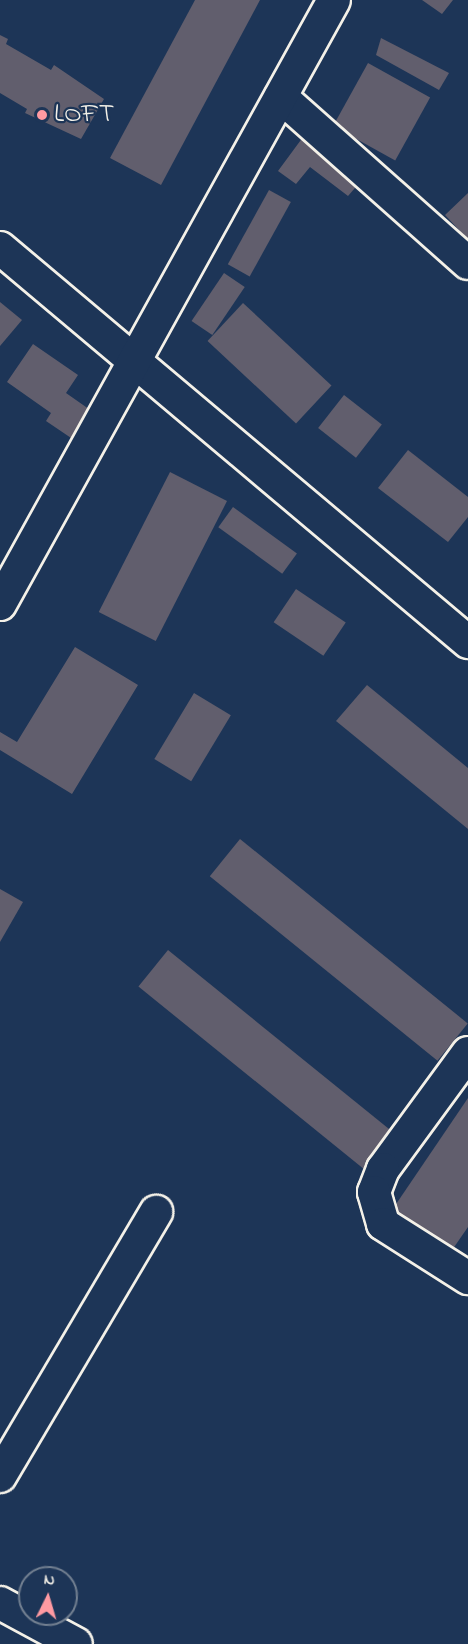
<!DOCTYPE html>
<style>
body{margin:0}
#map{position:relative;width:468px;height:1644px;overflow:hidden;background:#1d3557;font-family:"Indie Flower",sans-serif}
div>[style]{position:absolute}
.building>*{inset:0;background:#615e6d;transform-origin:0 0}
.roads{filter:drop-shadow(2px 0 #f4f1e8) drop-shadow(-2px 0 #f4f1e8) drop-shadow(0 2px #f4f1e8) drop-shadow(0 -2px #f4f1e8)}
.minor>*{height:32px;margin:-16px;padding:0 16px;transform-origin:16px;border-radius:16px;background:#1d3557}
.dots>*{width:16px;height:16px;translate:-50% -50%;box-sizing:border-box;border:3px solid #1d3557;border-radius:50%}
span{translate:-50% -50%;white-space:nowrap;text-align:center;line-height:1.15;-webkit-text-stroke:4.5px #1d3557;paint-order:stroke}
.poi-label{font-size:27px;color:#f4f1e8}
.left{translate:0 -50%;text-align:left}
.north{position:absolute;left:18px;top:1566px;width:60px;height:60px;box-sizing:border-box;background:#1d3557;border:2px solid #738091;border-radius:50%;rotate:5deg;font-size:16px;font-weight:700;line-height:24px;text-align:center;color:#f4f1e8}
.north::after{content:'';display:block;margin:auto;width:21px;height:27px;background:#ff9aa2;clip-path:polygon(50% 0,100% 100%,50% 72%,0 100%)}
</style>
<div id="map">
<div class="building">
<i style="clip-path:polygon(195px 0,260px 0,161px 185px,110px 158px)"></i>
<i style="clip-path:polygon(422px 0,453px 0,442px 14px)"></i>
<i style="clip-path:polygon(0 35px,8px 39px,6px 44px,51px 70px,54px 65px,104px 99px,81px 139px,25px 113px,27px 109px,0 93px)"></i>
<i style="clip-path:polygon(381px 38px,449px 73px,439px 90px,376px 55px)"></i>
<i style="left:368px;top:63px;width:71px;height:72px;rotate:29deg"></i>
<i style="clip-path:polygon(306px 133px,362px 180px,348px 196px,310px 167px,296px 184px,278px 171px)"></i>
<i style="left:269px;top:190px;width:25px;height:85px;rotate:29deg"></i>
<i style="clip-path:polygon(468px 193px,468px 250px,453px 238px,460px 231px,445px 215px)"></i>
<i style="left:224px;top:273px;width:25px;height:58px;rotate:34deg"></i>
<i style="clip-path:polygon(0 302px,22px 320px,0 346px)"></i>
<i style="left:243px;top:303px;width:121px;height:52px;rotate:43deg"></i>
<i style="clip-path:polygon(33px 344px,78px 375px,66px 393px,96px 414px,77px 442px,46px 421px,51px 413px,7px 382px)"></i>
<i style="left:344px;top:395px;width:48px;height:42px;rotate:38deg"></i>
<i style="clip-path:polygon(408px 450px,468px 497px,468px 517px,448px 542px,378px 488px)"></i>
<i style="left:170px;top:472px;width:64px;height:157px;rotate:27deg"></i>
<i style="left:233px;top:507px;width:79px;height:25px;rotate:36deg"></i>
<i style="left:296px;top:589px;width:60px;height:40px;rotate:34deg"></i>
<i style="clip-path:polygon(75px 647px,138px 685px,72px 794px,0 750px,0 732px,17px 742px)"></i>
<i style="clip-path:polygon(367px 685px,468px 768px,468px 829px,336px 721px)"></i>
<i style="left:194px;top:693px;width:43px;height:77px;rotate:31deg"></i>
<i style="left:240px;top:839px;width:293px;height:48px;rotate:39deg"></i>
<i style="clip-path:polygon(0 889px,23px 902px,0 942px)"></i>
<i style="left:168px;top:950px;width:294px;height:47px;rotate:39deg"></i>
<i style="clip-path:polygon(468px 1098px,468px 1227px,450px 1253px,390px 1213px)"></i>
</div>
<div class="roads">
<div class="minor">
<i style="left:281px;top:97px;width:250px;rotate:41.6deg"></i>
<i style="left:0;top:248px;width:612px;rotate:40.09deg"></i>
<i style="left:0;top:604px;width:690px;rotate:-61.06deg"></i>
<i style="left:468px;top:1053px;width:144px;rotate:126.2deg"></i>
<i style="left:383px;top:1169px;width:25px;rotate:111deg"></i>
<i style="left:374px;top:1192px;width:33px;rotate:74deg"></i>
<i style="left:383px;top:1224px;width:101px;rotate:32.4deg"></i>
<i style="left:0;top:1476px;width:307px;rotate:-59.4deg"></i>
<i style="left:0;top:1603px;width:86px;rotate:28.3deg"></i>
</div>
</div>
<div class="dots">
<i style="left:42px;top:115px;background:#ff9aa2"></i>
</div>
<div class="poi-label">
<span class="left" style="left:54px;top:115px">LOFT</span>
</div>
<div class="north">N</div>
</div>
